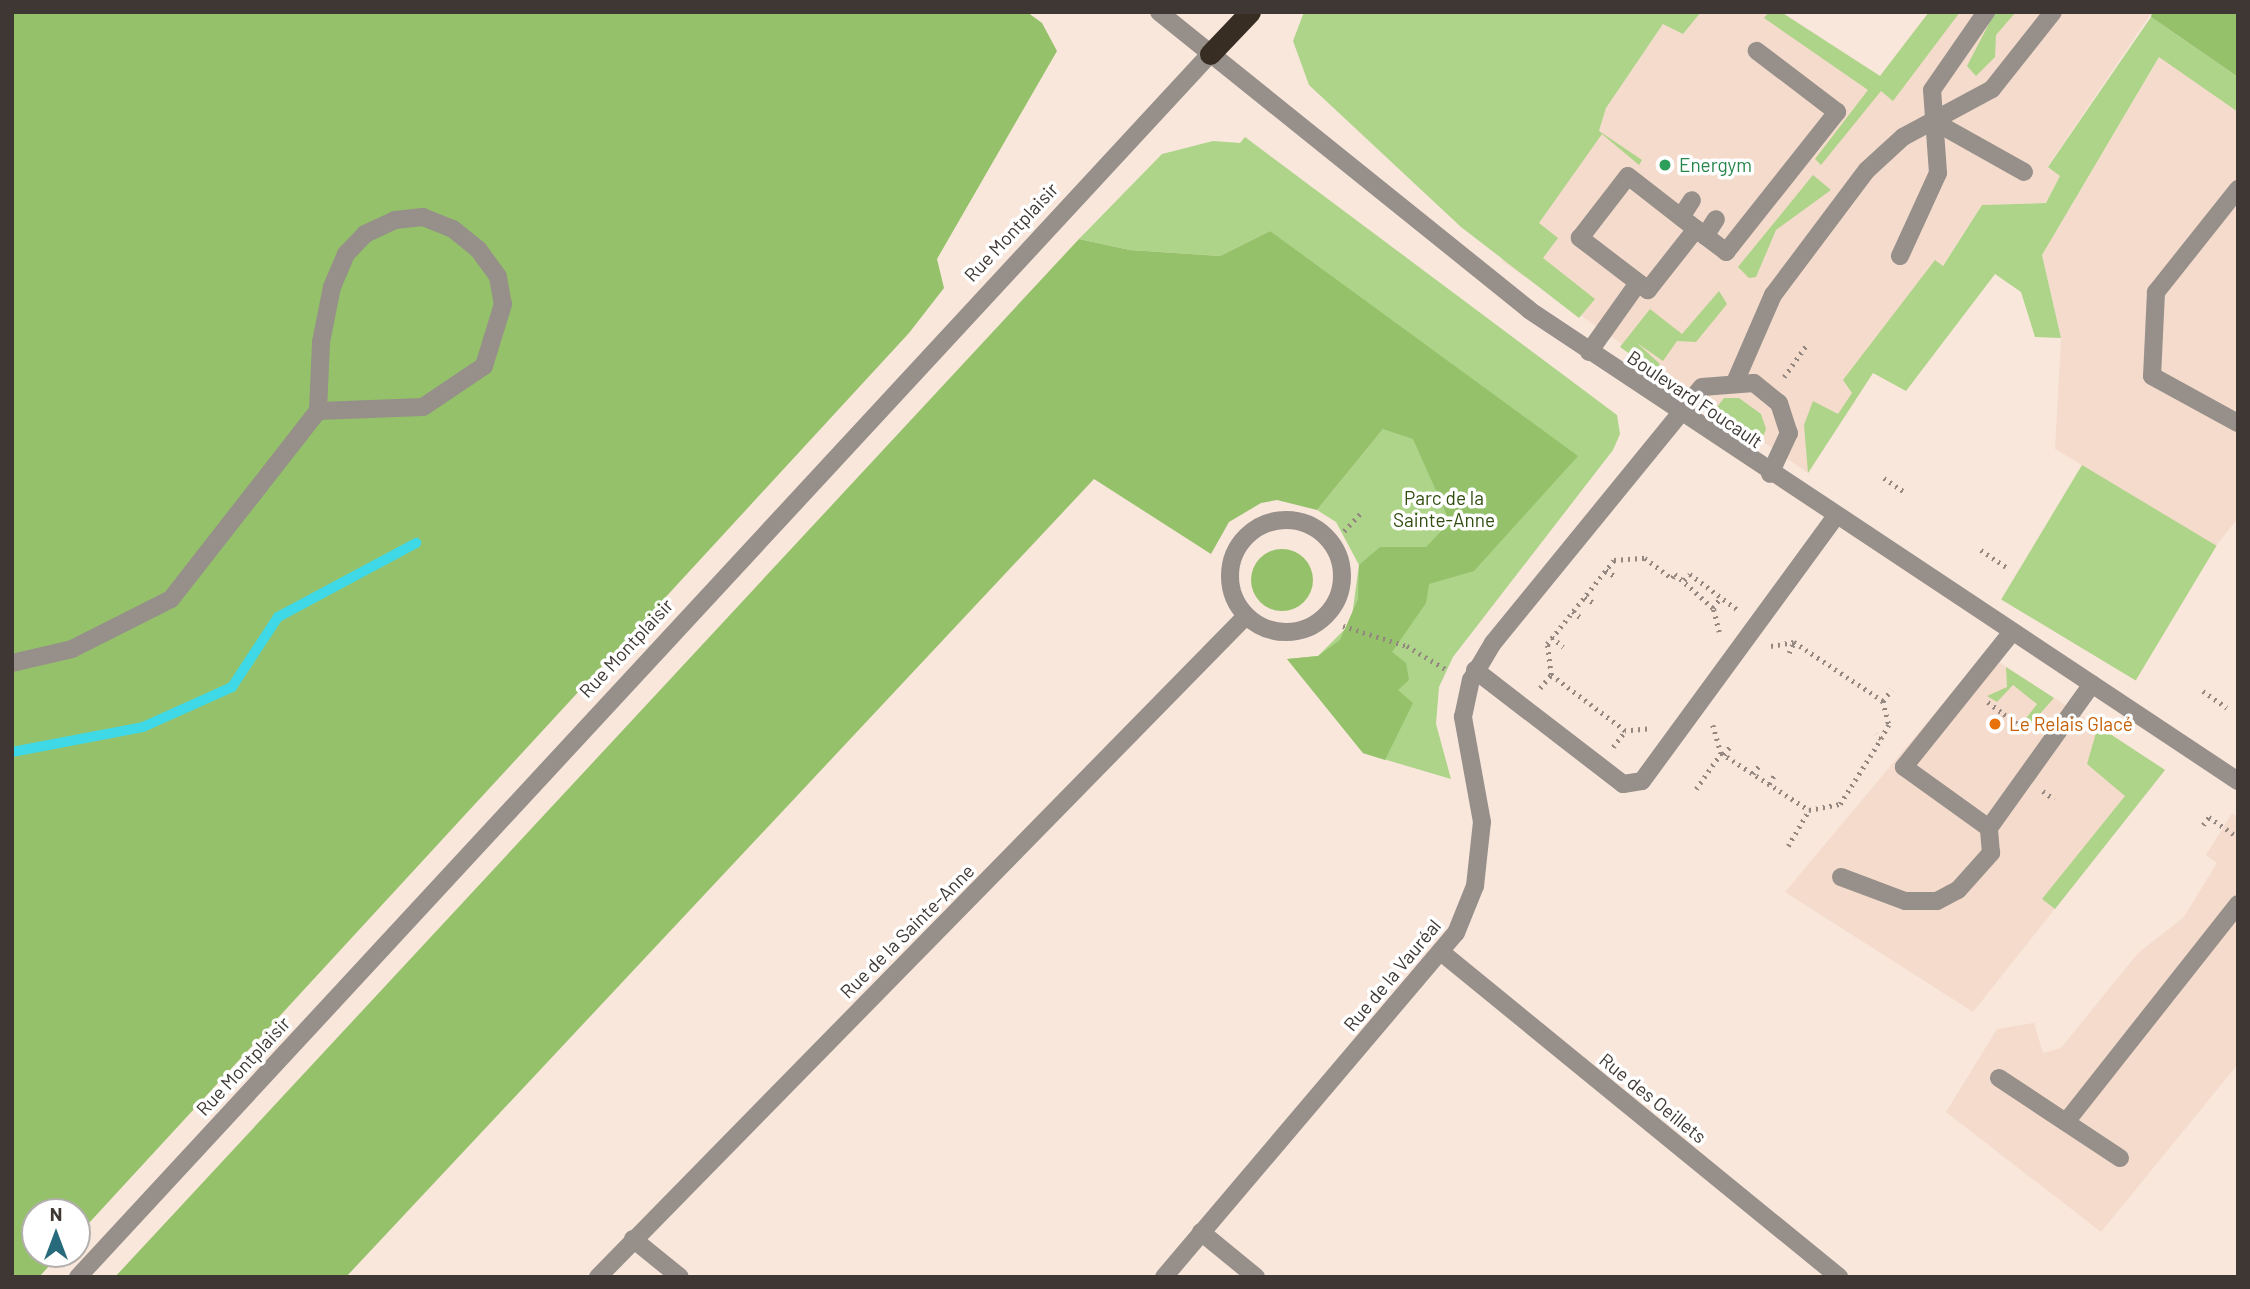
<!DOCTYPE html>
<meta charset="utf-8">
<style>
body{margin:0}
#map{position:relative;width:2250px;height:1289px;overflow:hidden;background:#f9e7dc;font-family:Barlow,sans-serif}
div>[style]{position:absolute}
.built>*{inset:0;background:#f4dbcc}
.green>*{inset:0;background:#add489;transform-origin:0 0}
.forest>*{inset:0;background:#95c16a}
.round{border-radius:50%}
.stream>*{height:10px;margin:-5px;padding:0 5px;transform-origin:5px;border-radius:5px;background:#3fd8e6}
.path>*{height:4.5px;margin-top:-2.25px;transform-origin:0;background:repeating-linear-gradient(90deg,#938780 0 2px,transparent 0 7px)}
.minor>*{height:18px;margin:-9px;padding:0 9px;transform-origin:9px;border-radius:9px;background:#968f8a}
.minor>.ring{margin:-9px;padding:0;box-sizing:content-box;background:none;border:18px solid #968f8a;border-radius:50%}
.highway>*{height:21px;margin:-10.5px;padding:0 10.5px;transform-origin:10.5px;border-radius:10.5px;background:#382d22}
.dots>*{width:19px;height:19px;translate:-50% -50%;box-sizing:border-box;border:4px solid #fff;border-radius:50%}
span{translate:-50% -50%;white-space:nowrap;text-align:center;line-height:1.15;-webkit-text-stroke:7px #fff;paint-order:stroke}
.leisure-label{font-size:19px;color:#27864d}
.left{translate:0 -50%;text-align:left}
.street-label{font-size:19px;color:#3e3733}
.park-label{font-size:19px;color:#324d10}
.food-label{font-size:19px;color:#c56008}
.frame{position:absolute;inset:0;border:14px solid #3e3733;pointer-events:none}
.north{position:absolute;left:21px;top:1198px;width:70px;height:70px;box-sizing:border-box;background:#fff;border:2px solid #b2afad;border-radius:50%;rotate:0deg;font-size:19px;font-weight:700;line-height:28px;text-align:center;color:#3e3733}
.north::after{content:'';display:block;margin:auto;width:24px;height:32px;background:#276a7c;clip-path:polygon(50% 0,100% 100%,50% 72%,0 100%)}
</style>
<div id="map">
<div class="built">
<i style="clip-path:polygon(1701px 12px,1781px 12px,1880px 76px,1929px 12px,2152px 12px,2048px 166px,2060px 176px,2046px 203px,1982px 205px,1808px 473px,1502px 261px,1599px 131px,1606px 108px,1664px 23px,1683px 34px)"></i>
<i style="clip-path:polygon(2160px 56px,2238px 112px,2238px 518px,2216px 546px,2055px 449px,2061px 338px,2042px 255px)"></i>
<i style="clip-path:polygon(1985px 653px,2165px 770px,1973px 1012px,1785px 892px)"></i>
<i style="clip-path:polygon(2232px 813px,2238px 817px,2238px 1064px,2101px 1232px,1946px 1112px,1997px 1029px,2034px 1023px,2043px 1053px,2061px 1048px,2138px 953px,2183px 918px,2217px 863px,2206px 855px)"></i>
</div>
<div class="green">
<i style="clip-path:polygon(1304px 12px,1701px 12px,1683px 34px,1663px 24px,1606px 108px,1599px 131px,1642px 160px,1639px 165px,1602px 134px,1539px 223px,1558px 238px,1543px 258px,1595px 299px,1579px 318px,1461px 227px,1309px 85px,1293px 41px)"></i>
<i style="clip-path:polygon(1769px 12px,1781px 12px,1880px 76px,1929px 12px,1960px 12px,1893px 101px,1881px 91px,1821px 165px,1815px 159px,1868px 90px,1764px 18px)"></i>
<i style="clip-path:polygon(1995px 12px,2016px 12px,1996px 35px,1995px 57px,1976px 76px,1967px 66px)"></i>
<i style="clip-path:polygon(2151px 17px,2238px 77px,2238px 112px,2159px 57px,2042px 255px,2061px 338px,2035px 337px,2021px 292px,1995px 274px,1906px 391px,1873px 373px,1808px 473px,1804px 425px,1813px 401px,1838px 414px,1852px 393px,1843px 380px,1935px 260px,1943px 266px,1982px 205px,2046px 203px,2060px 176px,2048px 167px)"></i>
<i style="clip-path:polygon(1245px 137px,1617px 415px,1620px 434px,1613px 450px,1453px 657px,1439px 687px,1436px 724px,1451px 779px,1363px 753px,1287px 659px,1318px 656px,1351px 623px,1359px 565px,1336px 522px,1317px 510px,1383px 429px,1270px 231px,1220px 256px,1130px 250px,1079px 239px,1162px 154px,1213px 141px,1240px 143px)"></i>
<i style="clip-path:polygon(1813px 175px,1831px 190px,1776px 230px,1756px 277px,1749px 278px,1738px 267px)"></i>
<i style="clip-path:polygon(1719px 291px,1727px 304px,1696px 342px,1677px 341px,1663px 361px,1637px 343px,1660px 364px,1654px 371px,1620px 347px,1650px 309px,1682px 334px)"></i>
<i style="clip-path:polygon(1724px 398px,1739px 398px,1761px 414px,1766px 429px,1761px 442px,1714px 411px)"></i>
<i style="left:2082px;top:465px;width:157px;height:157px;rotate:31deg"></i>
<i style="clip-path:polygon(2006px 667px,2054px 698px,2029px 726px,2024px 721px,2037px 704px,2013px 685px,1997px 702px,1987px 696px,2007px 687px)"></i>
<i style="clip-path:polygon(2098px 726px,2165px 770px,2055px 909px,2042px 899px,2125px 796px,2087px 764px)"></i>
</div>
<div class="forest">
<i style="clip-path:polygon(12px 12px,1027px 12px,1042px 23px,1057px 51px,937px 259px,944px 288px,909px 333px,77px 1236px,77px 1212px,35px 1212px,35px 1254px,60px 1254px,39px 1277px,12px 1277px)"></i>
<i style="clip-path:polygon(2152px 12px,2238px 12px,2238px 77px,2151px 17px)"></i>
<i style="clip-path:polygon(1270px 231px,1578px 456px,1474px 571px,1429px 584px,1426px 603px,1392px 652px,1406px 663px,1409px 680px,1398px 690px,1413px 703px,1385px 760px,1363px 753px,1287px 659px,1318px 656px,1340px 640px,1358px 599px,1359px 565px,1380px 547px,1426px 547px,1450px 522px,1413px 439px,1383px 429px,1317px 510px,1277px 500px,1261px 503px,1229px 522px,1211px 554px,1094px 479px,346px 1277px,115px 1277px,1079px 239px,1130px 250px,1220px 256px)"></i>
<i class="round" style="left:1251px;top:549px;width:62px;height:62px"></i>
</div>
<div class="stream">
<i style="left:12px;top:752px;width:133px;rotate:-10.8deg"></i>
<i style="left:143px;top:727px;width:98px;rotate:-24.2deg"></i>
<i style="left:232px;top:687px;width:84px;rotate:-56.7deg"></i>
<i style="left:278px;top:617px;width:157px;rotate:-28.2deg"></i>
</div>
<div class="path">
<i style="left:1784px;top:377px;width:38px;rotate:-55deg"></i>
<i style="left:1884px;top:478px;width:27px;rotate:34deg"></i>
<i style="left:1344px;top:531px;width:26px;rotate:-47deg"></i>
<i style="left:1981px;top:550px;width:30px;rotate:34deg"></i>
<i style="left:1606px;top:570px;width:12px;rotate:35deg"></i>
<i style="left:1684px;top:580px;width:8px;rotate:-45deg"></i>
<i style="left:1690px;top:574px;width:60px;rotate:36.9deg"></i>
<i style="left:1585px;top:597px;width:11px;rotate:34deg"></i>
<i style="left:1573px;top:611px;width:12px;rotate:42deg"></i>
<i style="left:1343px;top:626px;width:67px;rotate:17.4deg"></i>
<i style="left:1407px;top:646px;width:47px;rotate:31deg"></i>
<i style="left:1719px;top:632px;width:25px;rotate:-104deg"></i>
<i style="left:1713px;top:608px;width:14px;rotate:-54deg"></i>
<i style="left:1552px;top:637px;width:15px;rotate:42deg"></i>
<i style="left:1771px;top:646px;width:23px;rotate:-10deg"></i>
<i style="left:1794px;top:642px;width:107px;rotate:33.5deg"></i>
<i style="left:1883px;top:701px;width:25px;rotate:76deg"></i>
<i style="left:1889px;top:725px;width:16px;rotate:120deg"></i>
<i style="left:1881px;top:739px;width:7px;rotate:-135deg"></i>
<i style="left:1789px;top:653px;width:12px;rotate:-66deg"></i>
<i style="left:1540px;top:688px;width:17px;rotate:-50deg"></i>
<i style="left:2203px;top:691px;width:29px;rotate:35deg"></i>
<i style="left:1883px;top:701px;width:14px;rotate:-54deg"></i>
<i style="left:1988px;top:702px;width:20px;rotate:37deg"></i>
<i style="left:2000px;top:719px;width:6px;rotate:-51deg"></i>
<i style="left:2004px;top:714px;width:32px;rotate:36deg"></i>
<i style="left:1713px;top:725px;width:29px;rotate:74deg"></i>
<i style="left:1721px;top:753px;width:105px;rotate:32.9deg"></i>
<i style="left:1809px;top:810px;width:32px;rotate:-11deg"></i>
<i style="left:1840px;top:804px;width:77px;rotate:-57.8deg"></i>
<i style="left:1647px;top:729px;width:22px;rotate:175deg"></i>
<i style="left:1625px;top:731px;width:93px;rotate:-142.9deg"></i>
<i style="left:1551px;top:675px;width:31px;rotate:-97deg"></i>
<i style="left:1547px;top:644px;width:107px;rotate:-51.4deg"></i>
<i style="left:1614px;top:560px;width:31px;rotate:-4deg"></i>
<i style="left:1645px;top:558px;width:34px;rotate:37deg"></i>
<i style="left:1672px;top:578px;width:5px;rotate:-53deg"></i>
<i style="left:1675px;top:574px;width:51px;rotate:41.8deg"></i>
<i style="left:1613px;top:747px;width:20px;rotate:-53deg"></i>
<i style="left:1724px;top:755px;width:11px;rotate:-56deg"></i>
<i style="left:1753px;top:774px;width:12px;rotate:-55deg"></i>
<i style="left:1769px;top:784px;width:12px;rotate:-59deg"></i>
<i style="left:1696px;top:789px;width:44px;rotate:-55.2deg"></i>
<i style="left:2043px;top:791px;width:14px;rotate:36deg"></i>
<i style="left:2203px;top:825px;width:10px;rotate:-53deg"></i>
<i style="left:2209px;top:817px;width:35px;rotate:35deg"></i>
<i style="left:1788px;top:846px;width:42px;rotate:-59.7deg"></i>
</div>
<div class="minor">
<i style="left:1159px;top:12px;width:475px;rotate:38.8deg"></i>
<i style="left:1529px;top:310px;width:851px;rotate:33.6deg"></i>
<i style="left:1935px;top:122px;width:102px;rotate:29.3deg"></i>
<i style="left:1628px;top:176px;width:86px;rotate:37.9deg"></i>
<i style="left:1696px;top:229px;width:78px;rotate:128.2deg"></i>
<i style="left:1648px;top:290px;width:86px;rotate:-142.6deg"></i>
<i style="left:1580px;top:238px;width:78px;rotate:-52.3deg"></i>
<i style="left:2238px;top:189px;width:132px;rotate:128.5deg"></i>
<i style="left:2156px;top:292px;width:84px;rotate:92.7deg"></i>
<i style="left:2152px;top:376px;width:98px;rotate:28.7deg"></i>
<i style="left:1681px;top:217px;width:20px;rotate:-57deg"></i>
<i style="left:1696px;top:229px;width:38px;rotate:37deg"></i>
<i style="left:1726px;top:252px;width:179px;rotate:-51.6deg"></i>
<i style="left:1837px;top:112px;width:101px;rotate:-142.7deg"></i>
<i style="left:1705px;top:236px;width:20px;rotate:-57deg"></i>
<i style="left:1900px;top:256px;width:91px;rotate:-65.4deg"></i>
<i style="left:1938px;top:173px;width:83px;rotate:-94.1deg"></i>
<i style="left:1932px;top:90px;width:95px;rotate:-55.3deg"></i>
<i style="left:1589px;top:352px;width:85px;rotate:-54.6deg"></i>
<i style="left:1736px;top:380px;width:93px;rotate:-66.5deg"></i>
<i style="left:1773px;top:295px;width:156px;rotate:-53.1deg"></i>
<i style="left:1867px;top:170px;width:49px;rotate:-42.5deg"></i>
<i style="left:1903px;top:137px;width:101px;rotate:-28.3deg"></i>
<i style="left:1992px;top:89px;width:98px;rotate:-51.6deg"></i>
<i class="ring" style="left:1230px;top:520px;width:94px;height:94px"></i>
<i style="left:2012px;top:632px;width:173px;rotate:128.7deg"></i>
<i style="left:1904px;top:767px;width:105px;rotate:35.7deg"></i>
<i style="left:1989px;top:828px;width:177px;rotate:-54.4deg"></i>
<i style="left:12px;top:663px;width:62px;rotate:-13.1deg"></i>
<i style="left:72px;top:649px;width:111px;rotate:-26.8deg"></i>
<i style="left:171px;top:599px;width:239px;rotate:-52deg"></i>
<i style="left:318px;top:411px;width:69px;rotate:-87.5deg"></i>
<i style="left:321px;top:342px;width:56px;rotate:-78.7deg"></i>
<i style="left:332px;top:287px;width:36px;rotate:-67deg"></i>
<i style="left:346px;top:254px;width:28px;rotate:-46deg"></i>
<i style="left:365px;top:234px;width:33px;rotate:-25deg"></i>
<i style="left:395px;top:220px;width:28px;rotate:-6deg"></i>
<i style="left:423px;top:217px;width:32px;rotate:22deg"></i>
<i style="left:453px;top:229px;width:32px;rotate:39deg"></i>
<i style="left:478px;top:249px;width:34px;rotate:54deg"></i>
<i style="left:498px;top:277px;width:27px;rotate:80deg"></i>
<i style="left:503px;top:304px;width:65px;rotate:107deg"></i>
<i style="left:484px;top:366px;width:73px;rotate:146.1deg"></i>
<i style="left:423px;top:407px;width:105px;rotate:177.8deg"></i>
<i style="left:1475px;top:670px;width:187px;rotate:37.6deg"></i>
<i style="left:1623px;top:784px;width:19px;rotate:-9deg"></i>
<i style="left:1642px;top:781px;width:327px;rotate:-53.8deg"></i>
<i style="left:1841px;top:877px;width:68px;rotate:20.6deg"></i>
<i style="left:1905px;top:901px;width:32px"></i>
<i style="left:1937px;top:901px;width:24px;rotate:-28deg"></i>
<i style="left:1958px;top:890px;width:50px;rotate:-48.3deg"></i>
<i style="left:1991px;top:853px;width:25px;rotate:-95deg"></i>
<i style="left:1441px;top:952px;width:514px;rotate:39.23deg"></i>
<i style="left:1999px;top:1078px;width:145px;rotate:33.5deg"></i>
<i style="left:2066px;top:1122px;width:278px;rotate:-51.7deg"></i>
<i style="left:1201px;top:1232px;width:71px;rotate:39.3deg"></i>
<i style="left:633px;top:1239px;width:60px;rotate:39deg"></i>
<i style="left:78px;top:1277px;width:1666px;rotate:-47.21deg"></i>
<i style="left:598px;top:1277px;width:926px;rotate:-45.57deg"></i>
<i style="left:1164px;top:1277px;width:451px;rotate:-49.7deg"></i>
<i style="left:1456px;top:933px;width:51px;rotate:-68deg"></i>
<i style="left:1475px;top:886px;width:64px;rotate:-83.8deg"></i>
<i style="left:1482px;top:822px;width:107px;rotate:-100.3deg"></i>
<i style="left:1463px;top:717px;width:38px;rotate:-78deg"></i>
<i style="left:1471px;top:680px;width:43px;rotate:-59.3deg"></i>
<i style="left:1493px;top:643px;width:330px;rotate:-50.8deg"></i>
<i style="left:1702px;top:387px;width:52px;rotate:-4.4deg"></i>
<i style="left:1754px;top:383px;width:32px;rotate:39deg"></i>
<i style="left:1779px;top:403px;width:32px;rotate:72deg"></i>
<i style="left:1789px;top:433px;width:45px;rotate:114.9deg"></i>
</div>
<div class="highway">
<i style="left:1210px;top:54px;width:58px;rotate:-46.4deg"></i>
</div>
<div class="dots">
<i style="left:1665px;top:165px;background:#2e9e5b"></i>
<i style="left:1995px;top:724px;background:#e8710a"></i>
</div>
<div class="leisure-label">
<span class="left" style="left:1679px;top:165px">Energym</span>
</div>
<div class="street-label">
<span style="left:1011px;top:232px;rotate:-47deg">Rue Montplaisir</span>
<span style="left:1695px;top:399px;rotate:34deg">Boulevard Foucault</span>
<span style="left:626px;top:648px;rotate:-47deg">Rue Montplaisir</span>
<span style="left:907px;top:931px;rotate:-45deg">Rue de la Sainte-Anne</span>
<span style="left:1392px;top:975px;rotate:-50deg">Rue de la Vauréal</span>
<span style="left:243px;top:1066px;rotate:-47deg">Rue Montplaisir</span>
<span style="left:1653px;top:1098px;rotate:39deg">Rue des Oeillets</span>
</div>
<div class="park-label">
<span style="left:1444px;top:509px">Parc de la<br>Sainte-Anne</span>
</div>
<div class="food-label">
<span class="left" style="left:2009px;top:724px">Le Relais Glacé</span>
</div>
<div class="frame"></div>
<div class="north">N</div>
</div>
